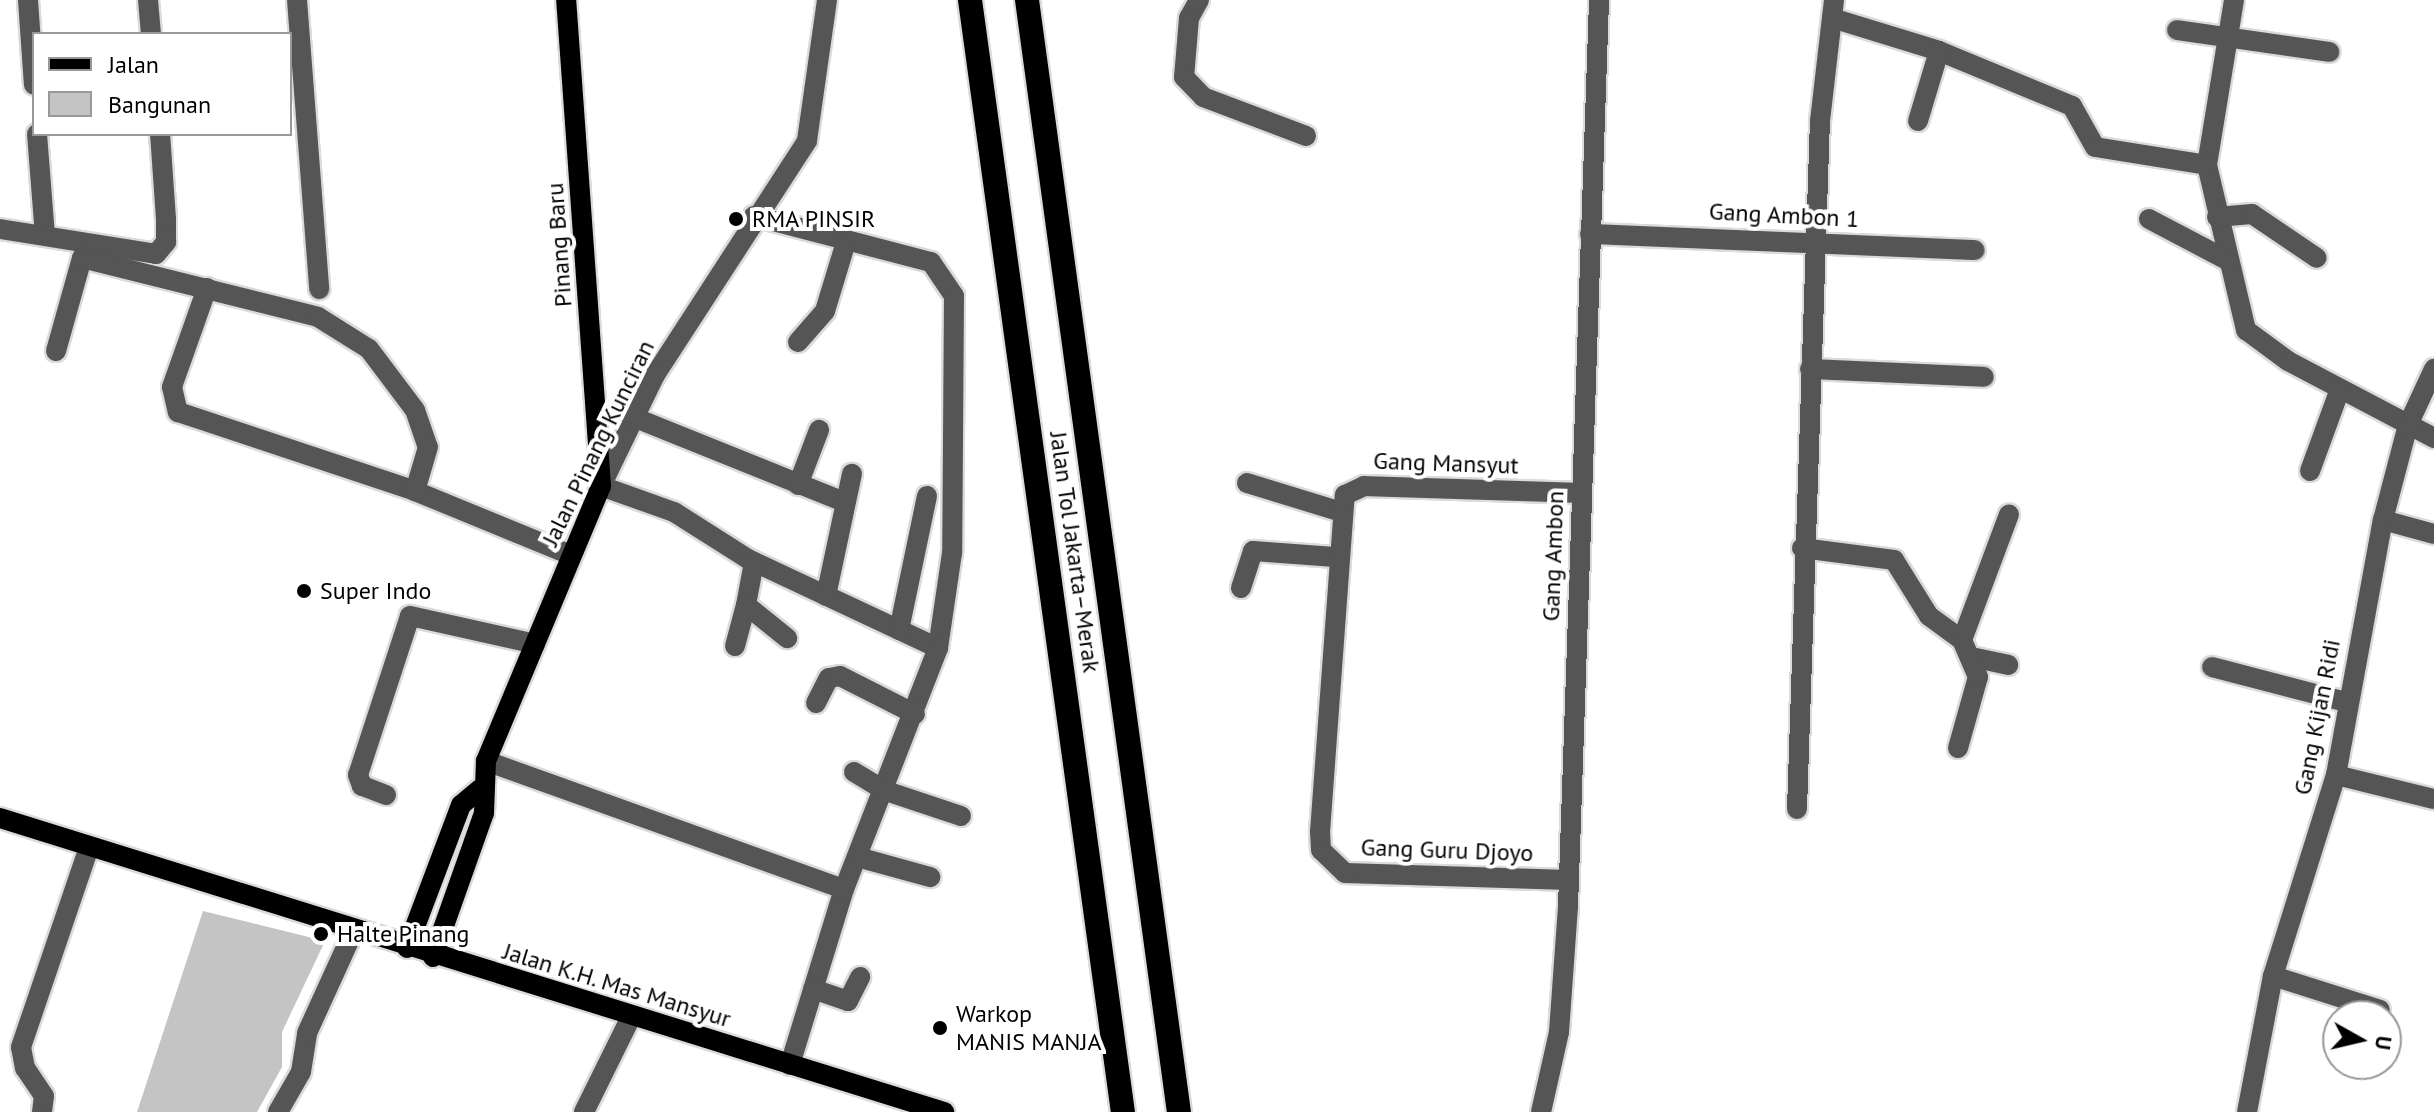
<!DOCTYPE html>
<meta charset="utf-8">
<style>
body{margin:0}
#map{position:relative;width:2434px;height:1112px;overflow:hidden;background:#fff;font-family:"PT Sans",sans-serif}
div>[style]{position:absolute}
.building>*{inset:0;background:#c4c4c4}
.roads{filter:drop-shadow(2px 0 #dbdbdb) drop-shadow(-2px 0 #dbdbdb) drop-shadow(0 2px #dbdbdb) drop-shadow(0 -2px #dbdbdb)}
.minor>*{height:20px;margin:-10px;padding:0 10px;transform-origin:10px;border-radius:10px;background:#555}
.major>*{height:20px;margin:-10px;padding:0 10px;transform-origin:10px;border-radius:10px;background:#000}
.highway>*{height:24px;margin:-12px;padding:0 12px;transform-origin:12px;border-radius:12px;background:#000}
.dots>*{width:22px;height:22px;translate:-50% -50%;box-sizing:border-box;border:4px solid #fff;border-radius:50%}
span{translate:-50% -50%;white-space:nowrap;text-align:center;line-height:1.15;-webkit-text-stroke:8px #fff;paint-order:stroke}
.street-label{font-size:24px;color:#000}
.poi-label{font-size:24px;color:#000}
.left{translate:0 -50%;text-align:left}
.legend{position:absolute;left:32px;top:32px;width:260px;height:104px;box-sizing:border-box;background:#fff;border:2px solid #999;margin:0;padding:10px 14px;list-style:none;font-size:24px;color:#000}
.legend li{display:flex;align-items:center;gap:16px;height:40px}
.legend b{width:40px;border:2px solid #999}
.north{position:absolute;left:2322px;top:1000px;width:80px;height:80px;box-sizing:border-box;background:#fff;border:2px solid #999;border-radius:50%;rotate:98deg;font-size:22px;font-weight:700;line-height:32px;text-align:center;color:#000}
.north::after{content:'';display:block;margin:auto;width:28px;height:36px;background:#000;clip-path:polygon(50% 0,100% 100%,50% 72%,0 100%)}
</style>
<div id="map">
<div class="building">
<i style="clip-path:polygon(203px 911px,325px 941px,282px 1032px,282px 1067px,257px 1112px,137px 1112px)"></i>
</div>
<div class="roads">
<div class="minor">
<i style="left:28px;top:0;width:85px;rotate:86deg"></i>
<i style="left:148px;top:0;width:34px;rotate:85deg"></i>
<i style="left:297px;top:0;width:290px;rotate:85.6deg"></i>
<i style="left:827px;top:0;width:142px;rotate:98.1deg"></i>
<i style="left:807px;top:141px;width:279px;rotate:123deg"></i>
<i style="left:655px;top:375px;width:123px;rotate:115.9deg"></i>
<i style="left:601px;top:486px;width:77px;rotate:19.6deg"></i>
<i style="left:674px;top:512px;width:88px;rotate:32.4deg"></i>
<i style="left:748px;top:559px;width:210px;rotate:25.1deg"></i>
<i style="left:1199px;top:0;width:21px;rotate:119deg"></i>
<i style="left:1189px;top:18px;width:59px;rotate:94.8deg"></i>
<i style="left:1184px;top:77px;width:28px;rotate:46deg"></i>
<i style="left:1203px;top:97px;width:110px;rotate:20.7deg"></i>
<i style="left:2234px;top:0;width:167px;rotate:99.3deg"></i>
<i style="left:2207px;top:165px;width:170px;rotate:76.7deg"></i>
<i style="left:2246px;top:330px;width:52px;rotate:36.4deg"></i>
<i style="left:2288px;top:361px;width:165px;rotate:27.8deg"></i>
<i style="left:1832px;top:18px;width:112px;rotate:17.1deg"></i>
<i style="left:1939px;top:51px;width:144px;rotate:22.5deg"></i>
<i style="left:2072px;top:106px;width:47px;rotate:60.7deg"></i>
<i style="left:2095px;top:147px;width:113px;rotate:9.1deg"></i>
<i style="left:2177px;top:30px;width:154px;rotate:8.2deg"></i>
<i style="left:1918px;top:121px;width:73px;rotate:-73.3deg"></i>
<i style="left:37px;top:134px;width:101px;rotate:85.5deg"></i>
<i style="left:754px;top:216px;width:183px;rotate:14.6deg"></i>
<i style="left:931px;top:262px;width:41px;rotate:55.9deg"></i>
<i style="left:954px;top:296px;width:257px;rotate:90.4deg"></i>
<i style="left:952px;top:553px;width:96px;rotate:98.4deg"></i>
<i style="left:938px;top:648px;width:259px;rotate:111.3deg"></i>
<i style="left:844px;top:889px;width:184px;rotate:107.1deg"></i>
<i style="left:2217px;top:217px;width:35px;rotate:-5deg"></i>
<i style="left:2252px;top:214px;width:78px;rotate:34.1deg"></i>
<i style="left:2149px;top:219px;width:90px;rotate:27.7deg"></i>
<i style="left:0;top:229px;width:158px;rotate:9.1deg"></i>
<i style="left:156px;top:254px;width:16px;rotate:-50deg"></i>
<i style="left:166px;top:242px;width:23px;rotate:-90deg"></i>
<i style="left:166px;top:219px;width:85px;rotate:-94deg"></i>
<i style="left:1590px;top:234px;width:385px;rotate:2.4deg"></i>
<i style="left:207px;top:288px;width:105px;rotate:109.5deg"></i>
<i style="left:172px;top:387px;width:26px;rotate:77deg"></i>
<i style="left:178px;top:412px;width:250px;rotate:18.4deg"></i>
<i style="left:415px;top:491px;width:169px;rotate:22.3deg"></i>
<i style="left:798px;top:342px;width:41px;rotate:-48.9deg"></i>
<i style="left:825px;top:311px;width:72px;rotate:-73.1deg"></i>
<i style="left:56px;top:351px;width:97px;rotate:-74.4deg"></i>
<i style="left:82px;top:258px;width:243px;rotate:14deg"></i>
<i style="left:318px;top:317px;width:60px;rotate:32.1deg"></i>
<i style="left:369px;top:349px;width:76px;rotate:53deg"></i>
<i style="left:415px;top:410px;width:39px;rotate:71deg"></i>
<i style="left:428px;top:447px;width:46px;rotate:106.5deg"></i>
<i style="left:1810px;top:369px;width:174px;rotate:2.6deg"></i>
<i style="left:633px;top:417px;width:225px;rotate:21.9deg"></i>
<i style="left:2310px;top:471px;width:87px;rotate:-69.9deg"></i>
<i style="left:1247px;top:483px;width:98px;rotate:17.1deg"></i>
<i style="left:798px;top:485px;width:59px;rotate:-69.1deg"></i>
<i style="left:2383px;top:520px;width:53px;rotate:15.4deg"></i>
<i style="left:1802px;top:548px;width:93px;rotate:7.4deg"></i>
<i style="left:1894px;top:560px;width:66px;rotate:58deg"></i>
<i style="left:1929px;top:616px;width:41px;rotate:36deg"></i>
<i style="left:754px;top:562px;width:44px;rotate:100.5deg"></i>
<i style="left:746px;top:605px;width:53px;rotate:38.8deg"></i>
<i style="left:1241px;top:588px;width:39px;rotate:-72deg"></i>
<i style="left:1253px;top:551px;width:82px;rotate:4.2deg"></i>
<i style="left:826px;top:596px;width:125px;rotate:-78deg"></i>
<i style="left:899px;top:630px;width:137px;rotate:-78.2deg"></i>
<i style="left:735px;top:646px;width:42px;rotate:-75deg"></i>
<i style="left:1976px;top:658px;width:33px;rotate:12deg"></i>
<i style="left:2212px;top:667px;width:138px;rotate:14.6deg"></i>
<i style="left:816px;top:703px;width:28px;rotate:-63deg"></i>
<i style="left:829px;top:678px;width:11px;rotate:-10deg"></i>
<i style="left:840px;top:676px;width:84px;rotate:26.9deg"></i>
<i style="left:1958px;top:748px;width:74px;rotate:-74.3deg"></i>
<i style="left:1978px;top:677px;width:40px;rotate:-113.4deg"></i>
<i style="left:1962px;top:640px;width:134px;rotate:-69.5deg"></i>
<i style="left:486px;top:761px;width:380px;rotate:19.7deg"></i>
<i style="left:854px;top:772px;width:37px;rotate:31deg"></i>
<i style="left:886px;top:791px;width:79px;rotate:18.4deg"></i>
<i style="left:2336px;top:775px;width:101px;rotate:13.8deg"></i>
<i style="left:386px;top:795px;width:26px;rotate:-159deg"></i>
<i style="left:362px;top:786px;width:12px;rotate:-110deg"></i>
<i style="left:358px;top:775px;width:167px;rotate:-71.9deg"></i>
<i style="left:410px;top:616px;width:128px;rotate:12.6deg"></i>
<i style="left:1797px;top:809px;width:688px;rotate:-88.09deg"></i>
<i style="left:1820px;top:121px;width:122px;rotate:-83.4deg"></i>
<i style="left:861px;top:858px;width:72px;rotate:15.4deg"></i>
<i style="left:1569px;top:880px;width:224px;rotate:-178.2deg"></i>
<i style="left:1345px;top:873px;width:33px;rotate:-136deg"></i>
<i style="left:1321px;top:850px;width:18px;rotate:-93deg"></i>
<i style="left:1320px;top:832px;width:338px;rotate:-85.8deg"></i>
<i style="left:1345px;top:495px;width:21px;rotate:-25deg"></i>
<i style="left:1364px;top:486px;width:217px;rotate:1.8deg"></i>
<i style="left:2273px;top:976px;width:112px;rotate:17.6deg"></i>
<i style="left:813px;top:989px;width:37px;rotate:19deg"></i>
<i style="left:848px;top:1001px;width:27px;rotate:-63deg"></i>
<i style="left:42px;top:1112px;width:16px;rotate:-83deg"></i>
<i style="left:44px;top:1096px;width:34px;rotate:-124deg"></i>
<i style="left:25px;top:1068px;width:21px;rotate:-101deg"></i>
<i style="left:21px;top:1047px;width:211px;rotate:-71.2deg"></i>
<i style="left:278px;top:1112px;width:46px;rotate:-60.1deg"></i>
<i style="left:301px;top:1072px;width:39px;rotate:-81deg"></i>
<i style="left:307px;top:1033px;width:111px;rotate:-65.5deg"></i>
<i style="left:584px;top:1112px;width:106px;rotate:-63.7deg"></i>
<i style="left:1541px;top:1112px;width:82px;rotate:-77.3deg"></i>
<i style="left:1559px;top:1032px;width:125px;rotate:-85.9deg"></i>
<i style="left:1568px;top:907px;width:908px;rotate:-88.04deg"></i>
<i style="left:2247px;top:1112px;width:138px;rotate:-79.2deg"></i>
<i style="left:2273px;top:976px;width:211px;rotate:-72.6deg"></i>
<i style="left:2336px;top:775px;width:259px;rotate:-79.6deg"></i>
<i style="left:2383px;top:520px;width:98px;rotate:-75.3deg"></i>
<i style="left:2408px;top:425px;width:62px;rotate:-65.1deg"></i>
</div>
<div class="major">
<i style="left:0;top:818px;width:989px;rotate:17.3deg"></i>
<i style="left:407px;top:948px;width:153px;rotate:-69.3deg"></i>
<i style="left:461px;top:805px;width:25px;rotate:-40deg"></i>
<i style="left:433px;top:957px;width:153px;rotate:-70.5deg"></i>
<i style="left:484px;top:813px;width:52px;rotate:-87.8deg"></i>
<i style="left:486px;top:761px;width:298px;rotate:-67.3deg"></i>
<i style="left:601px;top:486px;width:487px;rotate:-94.1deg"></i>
</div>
<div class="highway">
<i style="left:970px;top:0;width:1122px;rotate:82.17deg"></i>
<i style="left:1027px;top:0;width:1122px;rotate:82.22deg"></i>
</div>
</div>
<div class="dots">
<i style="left:736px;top:219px;background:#000"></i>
<i style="left:304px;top:591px;background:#000"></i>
<i style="left:321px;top:934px;background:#000"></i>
<i style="left:940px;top:1028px;background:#000"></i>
</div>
<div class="street-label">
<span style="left:1784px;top:215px;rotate:3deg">Gang Ambon 1</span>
<span style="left:559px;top:245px;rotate:-94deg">Pinang Baru</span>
<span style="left:598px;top:443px;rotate:-64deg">Jalan Pinang Kunciran</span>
<span style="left:1446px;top:463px;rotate:2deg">Gang Mansyut</span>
<span style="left:1075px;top:552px;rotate:82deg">Jalan Tol Jakarta–Merak</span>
<span style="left:1553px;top:556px;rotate:-88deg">Gang Ambon</span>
<span style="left:2317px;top:717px;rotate:-79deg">Gang Kijan Ridi</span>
<span style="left:1447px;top:850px;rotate:2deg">Gang Guru Djoyo</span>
<span style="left:617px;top:985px;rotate:17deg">Jalan K.H. Mas Mansyur</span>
</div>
<div class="poi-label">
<span class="left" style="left:752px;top:219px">RMA PINSIR</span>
<span class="left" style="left:320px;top:591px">Super Indo</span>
<span class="left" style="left:337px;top:934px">Halte Pinang</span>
<span class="left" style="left:956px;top:1028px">Warkop<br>MANIS MANJA</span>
</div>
<ul class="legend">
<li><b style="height:10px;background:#000"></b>Jalan</li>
<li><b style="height:22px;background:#c4c4c4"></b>Bangunan</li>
</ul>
<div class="north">U</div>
</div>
